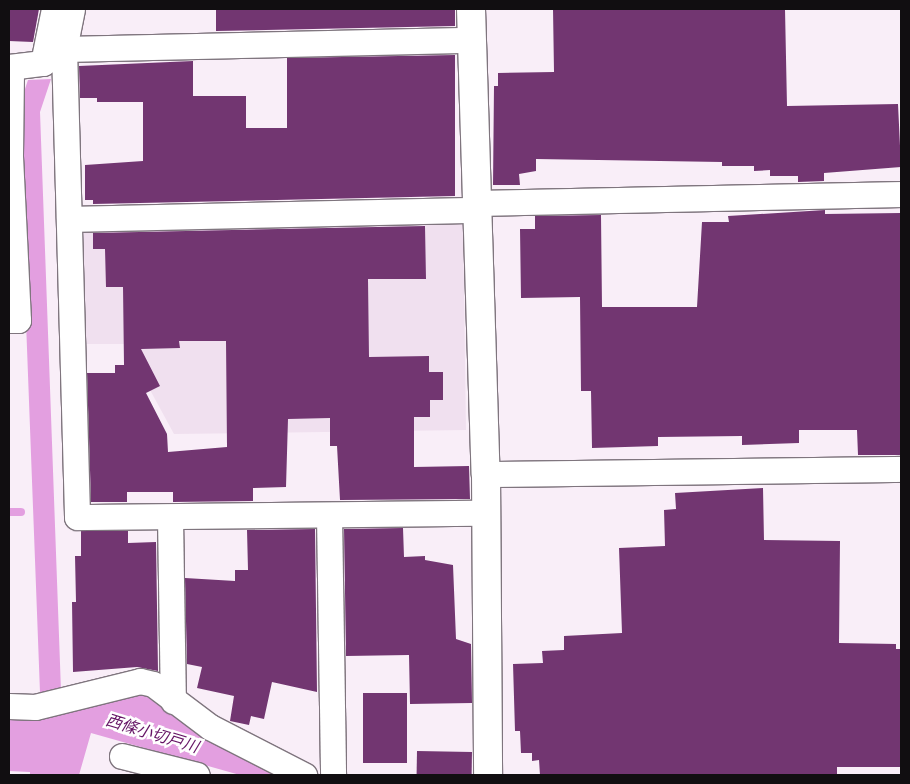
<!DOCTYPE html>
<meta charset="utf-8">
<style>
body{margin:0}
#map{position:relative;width:910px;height:784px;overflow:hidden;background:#f9eef8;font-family:"Source Sans 3","Noto Sans JP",sans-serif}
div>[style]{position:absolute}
.built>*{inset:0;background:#f0e0ef}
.water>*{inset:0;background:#e39fe0}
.stream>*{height:8px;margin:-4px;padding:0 4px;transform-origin:4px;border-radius:4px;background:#e39fe0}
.building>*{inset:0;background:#723671;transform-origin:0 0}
.roads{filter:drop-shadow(1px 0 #7f757e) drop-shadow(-1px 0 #7f757e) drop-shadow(0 1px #7f757e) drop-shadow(0 -1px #7f757e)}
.minor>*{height:25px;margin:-12.5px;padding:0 12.5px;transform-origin:12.5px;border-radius:12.5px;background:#fff}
.tertiary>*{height:28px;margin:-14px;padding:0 14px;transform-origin:14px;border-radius:14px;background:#fff}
span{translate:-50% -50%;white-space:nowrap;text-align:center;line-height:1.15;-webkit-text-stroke:5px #fff;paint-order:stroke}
.water-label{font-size:16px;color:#651565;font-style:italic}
.frame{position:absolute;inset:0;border:10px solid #110e11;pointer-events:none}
</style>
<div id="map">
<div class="built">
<i style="clip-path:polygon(463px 221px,466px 430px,174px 434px,125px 344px,79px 344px,78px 226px)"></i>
</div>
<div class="water">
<i style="clip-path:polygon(51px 79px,40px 112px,61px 691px,146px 696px,193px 731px,292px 775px,240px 775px,91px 733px,79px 775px,30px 775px,30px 772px,9px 771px,9px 718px,41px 719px,18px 110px,28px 80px)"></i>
</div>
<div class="stream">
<i style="left:9px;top:512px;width:12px"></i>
</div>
<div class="building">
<i style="clip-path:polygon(9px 9px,39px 9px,33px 42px,9px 41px)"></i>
<i style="clip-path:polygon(216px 9px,455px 9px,455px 26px,216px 31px)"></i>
<i style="clip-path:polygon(553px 9px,785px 9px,787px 106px,898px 104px,901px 167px,824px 173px,824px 181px,798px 182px,798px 176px,770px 176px,770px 170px,754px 171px,754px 166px,722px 166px,722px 162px,536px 159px,536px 171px,519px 174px,520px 185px,493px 185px,494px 86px,498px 86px,498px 73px,554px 72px)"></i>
<i style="clip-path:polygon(455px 55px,455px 196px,93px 204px,93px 200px,85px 200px,85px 165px,143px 161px,143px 102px,97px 102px,97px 98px,80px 98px,79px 66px,193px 61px,193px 96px,246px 96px,246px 128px,287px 128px,287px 58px)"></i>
<i style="clip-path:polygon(825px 210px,825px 214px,901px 213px,901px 455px,858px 455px,857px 430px,799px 430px,799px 443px,742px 445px,742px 436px,658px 437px,658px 446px,592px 448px,591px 391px,581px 391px,580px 297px,521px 298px,520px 229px,535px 229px,535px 216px,601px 215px,602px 307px,697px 307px,702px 222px,729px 222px,728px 216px)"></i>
<i style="clip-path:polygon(evenodd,425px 226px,426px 279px,368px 279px,369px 357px,429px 356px,429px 372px,443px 372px,443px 400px,430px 400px,430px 417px,414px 417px,414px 467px,469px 466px,470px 499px,340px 500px,337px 446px,330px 446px,330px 418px,288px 419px,286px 487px,253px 488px,253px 501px,173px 502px,173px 492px,127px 492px,127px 502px,91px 502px,87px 373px,115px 373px,115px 365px,124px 365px,123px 287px,106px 287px,105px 249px,93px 249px,93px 233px,425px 226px,179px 341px,226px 341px,227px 447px,168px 452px,167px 434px,146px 393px,160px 386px,141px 349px,180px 348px,179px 341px)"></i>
<i style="clip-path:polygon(763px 488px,764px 540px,840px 541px,839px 643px,896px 644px,896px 649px,901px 649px,901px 767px,837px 767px,837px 774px,540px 775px,539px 760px,532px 761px,532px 753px,521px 753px,520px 731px,515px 731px,513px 664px,543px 663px,542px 651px,564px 650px,564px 636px,622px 633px,619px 548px,665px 546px,664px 510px,676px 509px,675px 493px)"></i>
<i style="clip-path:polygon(403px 528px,404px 557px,425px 556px,425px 560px,453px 565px,456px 639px,471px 644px,472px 703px,410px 704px,409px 655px,346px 656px,344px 529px)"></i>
<i style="clip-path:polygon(315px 529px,317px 692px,272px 682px,264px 719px,251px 716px,249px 725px,230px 721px,234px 696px,197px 688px,202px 667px,187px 664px,185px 578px,235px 581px,235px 570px,248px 570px,247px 530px)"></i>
<i style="clip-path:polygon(81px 531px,128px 531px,128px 543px,156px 542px,158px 671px,137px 667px,73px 672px,72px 602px,76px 602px,75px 556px,81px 556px)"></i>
<i style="left:363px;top:693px;width:44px;height:70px"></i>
<i style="left:417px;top:751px;width:55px;height:24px;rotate:1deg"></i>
</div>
<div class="roads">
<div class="minor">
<i style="left:72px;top:9px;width:41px;rotate:101.3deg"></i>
<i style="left:64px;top:49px;width:468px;rotate:88.4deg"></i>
<i style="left:77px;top:517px;width:410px;rotate:-0.6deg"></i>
<i style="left:43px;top:63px;width:55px;rotate:-78.5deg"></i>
<i style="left:9px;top:67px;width:34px;rotate:-7deg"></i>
<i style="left:43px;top:63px;width:25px;rotate:-34deg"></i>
<i style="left:64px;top:49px;width:408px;rotate:-1.3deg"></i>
<i style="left:477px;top:203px;width:424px;rotate:-1.2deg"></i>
<i style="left:69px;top:219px;width:408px;rotate:-1.3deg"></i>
<i style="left:9px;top:320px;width:9px"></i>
<i style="left:18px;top:320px;width:166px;rotate:-92.8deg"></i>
<i style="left:10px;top:154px;width:87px;rotate:-89.3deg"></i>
<i style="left:486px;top:474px;width:415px;rotate:-0.7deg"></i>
<i style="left:329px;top:515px;width:260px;rotate:89.1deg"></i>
<i style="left:170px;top:517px;width:184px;rotate:89.1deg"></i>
<i style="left:9px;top:706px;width:26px;rotate:2deg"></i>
<i style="left:35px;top:707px;width:108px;rotate:-13.9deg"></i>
<i style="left:140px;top:681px;width:13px;rotate:13deg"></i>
<i style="left:153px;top:684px;width:71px;rotate:37deg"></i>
<i style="left:210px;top:727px;width:106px;rotate:27.1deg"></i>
<i style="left:122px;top:756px;width:77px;rotate:14.2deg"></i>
</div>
<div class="tertiary">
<i style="left:471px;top:9px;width:465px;rotate:88.2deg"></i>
<i style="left:486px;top:474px;width:301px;rotate:89.6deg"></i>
</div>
</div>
<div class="water-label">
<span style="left:152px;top:734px;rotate:17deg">西條小切戸川</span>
</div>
<div class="frame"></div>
</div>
